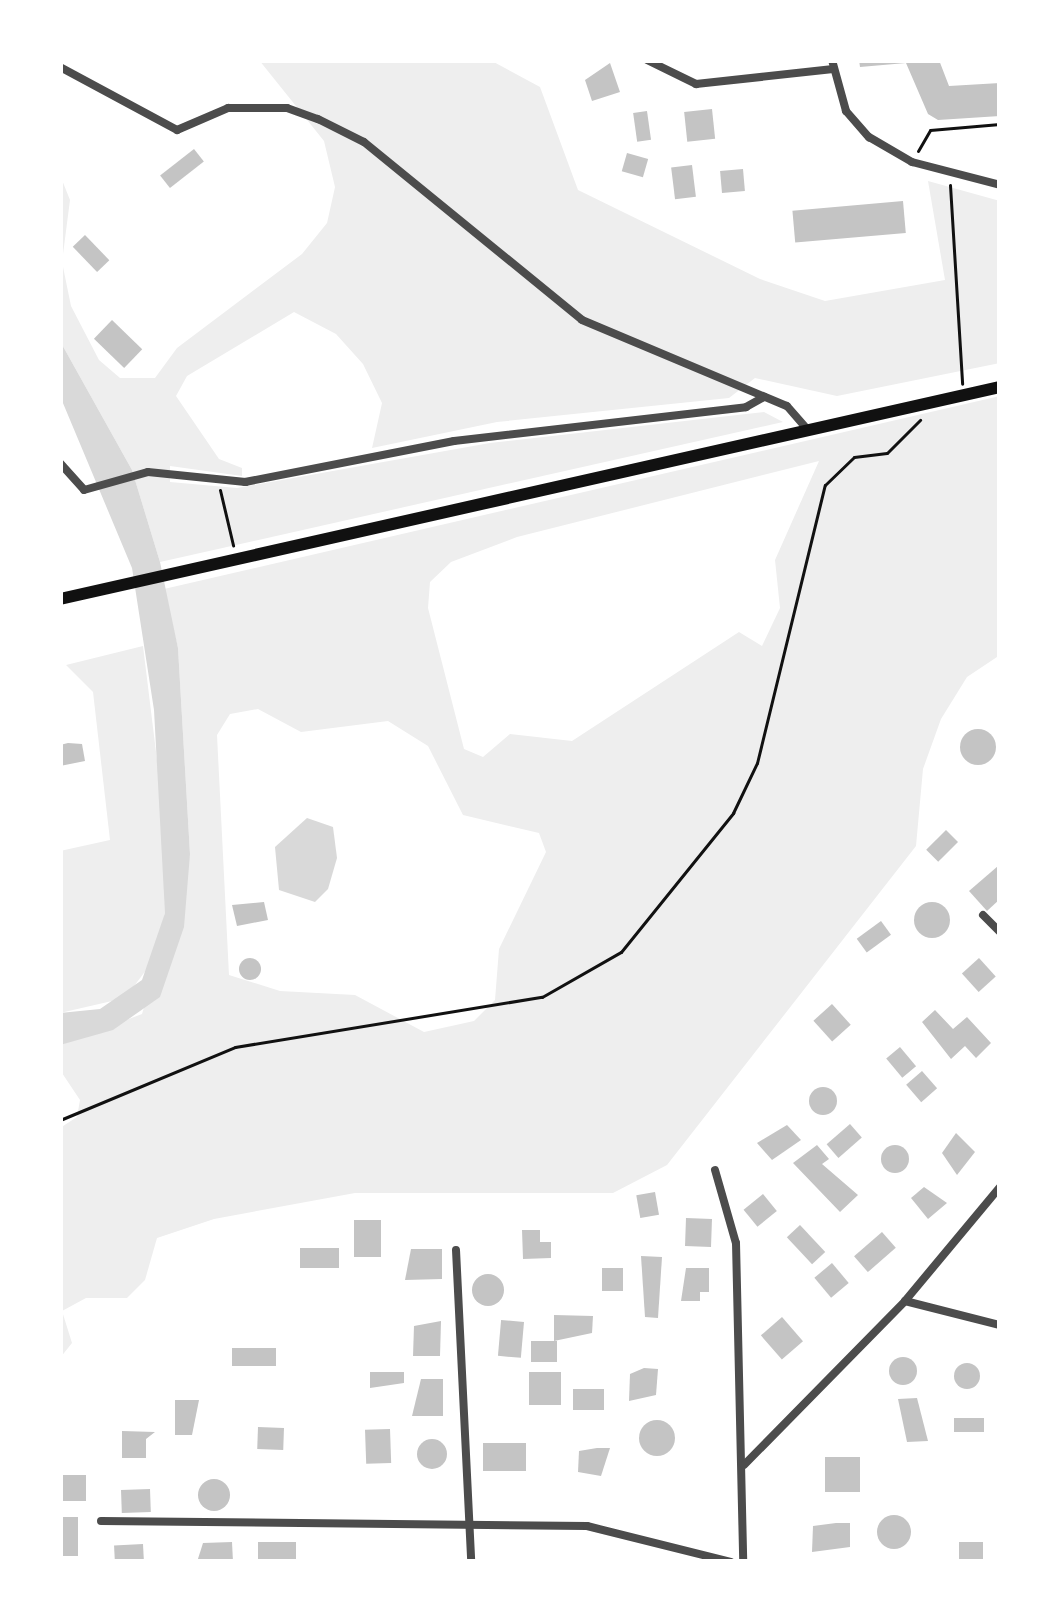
<!DOCTYPE html>
<style>
body{margin:0}
#map{position:relative;width:1060px;height:1622px;overflow:hidden;background:#fff;font-family:"Golos Text",sans-serif}
div>[style]{position:absolute}
.green>*{inset:0;background:#eee}
.water>*{inset:0;background:#d9d9d9}
.building>*{inset:0;background:#c4c4c4;transform-origin:0 0}
.round{border-radius:50%}
.path>*{height:3px;margin:-1.5px;padding:0 1.5px;transform-origin:1.5px;border-radius:1.5px;background:#111}
.minor>*{height:8px;margin:-4px;padding:0 4px;transform-origin:4px;border-radius:4px;background:#4c4c4c}
.primary>*{height:12px;margin:-6px;padding:0 6px;transform-origin:6px;border-radius:6px;background:#111}
span{translate:-50% -50%;white-space:nowrap;text-align:center;line-height:1.15;-webkit-text-stroke:12px #fff;paint-order:stroke}
.frame{position:absolute;inset:0;border:63px solid #fff;pointer-events:none}
</style>
<div id="map">
<div class="green">
<i style="clip-path:polygon(259px 60px,490px 60px,540px 87px,578px 190px,760px 279px,825px 301px,945px 280px,928px 181px,1000px 201px,1000px 363px,837px 396px,755px 378px,729px 398px,497px 422px,372px 448px,382px 403px,363px 364px,336px 334px,294px 312px,187px 376px,176px 396px,219px 459px,242px 468px,242px 476px,170px 466px,170px 482px,237px 488px,490px 443px,764px 412px,783px 422px,160px 562px,132px 470px,60px 341px,60px 175px,70px 200px,62px 262px,71px 306px,99px 360px,120px 378px,155px 378px,177px 348px,302px 254px,327px 223px,335px 187px,324px 141px)"></i>
<i style="clip-path:polygon(evenodd,1000px 396px,1000px 655px,967px 677px,941px 719px,923px 769px,916px 846px,667px 1165px,613px 1193px,355px 1193px,214px 1219px,157px 1238px,145px 1280px,127px 1298px,86px 1298px,62px 1311px,72px 1343px,60px 1358px,60px 1128px,77px 1117px,80px 1100px,60px 1070px,60px 1045px,142px 1014px,190px 854px,178px 648px,164px 589px,1000px 396px,819px 461px,775px 560px,780px 608px,762px 646px,739px 632px,572px 741px,510px 734px,483px 757px,464px 749px,428px 608px,430px 582px,451px 562px,517px 537px,819px 461px,1000px 396px,258px 709px,301px 732px,388px 721px,428px 746px,463px 815px,539px 833px,546px 852px,499px 949px,495px 1000px,474px 1021px,424px 1032px,355px 995px,280px 991px,229px 975px,217px 735px,230px 714px,258px 709px)"></i>
<i style="clip-path:polygon(143px 646px,164px 817px,165px 913px,153px 961px,125px 998px,60px 1013px,60px 851px,110px 840px,93px 692px,66px 665px)"></i>
</div>
<div class="water">
<i style="clip-path:polygon(60px 341px,132px 470px,160px 562px,178px 648px,190px 854px,184px 927px,160px 997px,113px 1030px,60px 1045px,60px 1013px,100px 1009px,142px 980px,165px 913px,154px 710px,132px 568px,60px 396px)"></i>
<i style="clip-path:polygon(307px 818px,333px 827px,337px 858px,328px 889px,315px 902px,279px 890px,275px 847px)"></i>
</div>
<div class="building">
<i style="clip-path:polygon(859px 60px,939px 60px,949px 86px,1000px 83px,1000px 116px,938px 120px,928px 114px,906px 63px,860px 67px)"></i>
<i style="clip-path:polygon(610px 63px,620px 92px,592px 101px,585px 80px)"></i>
<i style="left:712px;top:109px;width:30px;height:28px;rotate:84deg"></i>
<i style="left:647px;top:111px;width:29px;height:14px;rotate:82deg"></i>
<i style="left:194px;top:149px;width:16px;height:43px;rotate:52deg"></i>
<i style="left:627px;top:153px;width:22px;height:19px;rotate:16deg"></i>
<i style="left:692px;top:165px;width:32px;height:21px;rotate:83deg"></i>
<i style="left:743px;top:169px;width:22px;height:23px;rotate:85deg"></i>
<i style="left:903px;top:201px;width:32px;height:111px;rotate:85deg"></i>
<i style="left:85px;top:235px;width:35px;height:17px;rotate:46deg"></i>
<i style="left:112px;top:320px;width:42px;height:26px;rotate:44deg"></i>
<i class="round" style="left:960px;top:729px;width:36px;height:36px"></i>
<i style="clip-path:polygon(68px 743px,82px 744px,85px 761px,60px 766px,60px 745px)"></i>
<i style="left:946px;top:830px;width:17px;height:28px;rotate:45deg"></i>
<i style="clip-path:polygon(998px 866px,1000px 899px,987px 911px,969px 891px)"></i>
<i style="clip-path:polygon(264px 902px,268px 920px,237px 926px,232px 905px)"></i>
<i class="round" style="left:914px;top:902px;width:36px;height:36px"></i>
<i style="left:881px;top:921px;width:17px;height:30px;rotate:54deg"></i>
<i class="round" style="left:239px;top:958px;width:22px;height:22px"></i>
<i style="left:979px;top:958px;width:25px;height:23px;rotate:48deg"></i>
<i style="left:832px;top:1004px;width:28px;height:25px;rotate:48deg"></i>
<i style="clip-path:polygon(935px 1010px,953px 1029px,967px 1017px,991px 1043px,976px 1058px,965px 1046px,951px 1059px,922px 1022px)"></i>
<i style="left:900px;top:1047px;width:25px;height:18px;rotate:50deg"></i>
<i style="left:922px;top:1071px;width:23px;height:21px;rotate:49deg"></i>
<i class="round" style="left:809px;top:1087px;width:28px;height:28px"></i>
<i style="left:850px;top:1124px;width:18px;height:31px;rotate:49deg"></i>
<i style="clip-path:polygon(787px 1125px,801px 1140px,772px 1160px,757px 1143px)"></i>
<i style="clip-path:polygon(956px 1133px,975px 1152px,957px 1175px,942px 1153px)"></i>
<i style="clip-path:polygon(817px 1145px,829px 1159px,822px 1164px,858px 1195px,840px 1212px,793px 1163px)"></i>
<i class="round" style="left:881px;top:1145px;width:28px;height:28px"></i>
<i style="clip-path:polygon(924px 1187px,947px 1203px,928px 1219px,911px 1198px)"></i>
<i style="left:655px;top:1192px;width:23px;height:19px;rotate:80deg"></i>
<i style="left:763px;top:1194px;width:22px;height:25px;rotate:51deg"></i>
<i style="left:686px;top:1218px;width:26px;height:28px;rotate:2deg"></i>
<i style="left:354px;top:1220px;width:27px;height:37px"></i>
<i style="left:800px;top:1225px;width:37px;height:18px;rotate:47deg"></i>
<i style="clip-path:polygon(522px 1230px,540px 1230px,540px 1242px,551px 1242px,551px 1258px,523px 1259px)"></i>
<i style="left:882px;top:1232px;width:21px;height:37px;rotate:49deg"></i>
<i style="left:300px;top:1248px;width:39px;height:20px"></i>
<i style="clip-path:polygon(411px 1249px,442px 1249px,442px 1279px,405px 1280px)"></i>
<i style="clip-path:polygon(641px 1256px,662px 1257px,658px 1318px,645px 1317px)"></i>
<i style="left:832px;top:1263px;width:26px;height:23px;rotate:50deg"></i>
<i style="left:602px;top:1268px;width:21px;height:23px"></i>
<i style="clip-path:polygon(686px 1268px,709px 1268px,709px 1292px,700px 1292px,700px 1301px,681px 1301px)"></i>
<i class="round" style="left:472px;top:1274px;width:32px;height:32px"></i>
<i style="clip-path:polygon(554px 1315px,593px 1316px,592px 1333px,554px 1341px)"></i>
<i style="left:782px;top:1317px;width:32px;height:28px;rotate:49deg"></i>
<i style="clip-path:polygon(441px 1321px,440px 1356px,413px 1356px,414px 1326px)"></i>
<i style="left:524px;top:1322px;width:36px;height:23px;rotate:95deg"></i>
<i style="left:557px;top:1341px;width:21px;height:26px;rotate:90deg"></i>
<i style="left:276px;top:1348px;width:18px;height:44px;rotate:90deg"></i>
<i class="round" style="left:889px;top:1357px;width:28px;height:28px"></i>
<i class="round" style="left:954px;top:1363px;width:26px;height:26px"></i>
<i style="clip-path:polygon(644px 1368px,658px 1369px,656px 1395px,629px 1401px,630px 1374px)"></i>
<i style="clip-path:polygon(370px 1372px,404px 1372px,404px 1383px,370px 1388px)"></i>
<i style="left:529px;top:1372px;width:32px;height:33px"></i>
<i style="clip-path:polygon(421px 1379px,443px 1379px,443px 1416px,412px 1416px)"></i>
<i style="left:573px;top:1389px;width:31px;height:21px"></i>
<i style="clip-path:polygon(917px 1398px,928px 1441px,907px 1442px,898px 1399px)"></i>
<i style="clip-path:polygon(175px 1400px,199px 1400px,192px 1435px,175px 1435px)"></i>
<i style="left:954px;top:1418px;width:30px;height:14px"></i>
<i class="round" style="left:639px;top:1420px;width:36px;height:36px"></i>
<i style="left:258px;top:1427px;width:26px;height:22px;rotate:2deg"></i>
<i style="left:390px;top:1429px;width:34px;height:25px;rotate:88deg"></i>
<i style="clip-path:polygon(122px 1431px,155px 1432px,146px 1439px,146px 1458px,122px 1458px)"></i>
<i class="round" style="left:417px;top:1439px;width:30px;height:30px"></i>
<i style="left:483px;top:1443px;width:43px;height:28px"></i>
<i style="clip-path:polygon(597px 1448px,610px 1448px,601px 1476px,578px 1472px,579px 1451px)"></i>
<i style="left:825px;top:1457px;width:35px;height:35px"></i>
<i style="left:86px;top:1475px;width:26px;height:26px;rotate:90deg"></i>
<i class="round" style="left:198px;top:1479px;width:32px;height:32px"></i>
<i style="left:150px;top:1489px;width:23px;height:29px;rotate:88deg"></i>
<i class="round" style="left:877px;top:1515px;width:34px;height:34px"></i>
<i style="left:60px;top:1517px;width:18px;height:39px"></i>
<i style="clip-path:polygon(836px 1523px,850px 1523px,850px 1547px,812px 1552px,813px 1526px)"></i>
<i style="clip-path:polygon(232px 1542px,233px 1562px,197px 1562px,203px 1543px)"></i>
<i style="left:258px;top:1542px;width:38px;height:20px"></i>
<i style="left:959px;top:1542px;width:24px;height:20px"></i>
<i style="left:143px;top:1544px;width:18px;height:29px;rotate:87deg"></i>
</div>
<div class="path">
<i style="left:918px;top:151px;width:24px;rotate:-60deg"></i>
<i style="left:930px;top:130px;width:70px;rotate:-4.9deg"></i>
<i style="left:950px;top:185px;width:199px;rotate:86.5deg"></i>
<i style="left:220px;top:490px;width:57px;rotate:76.7deg"></i>
<i style="left:60px;top:1120px;width:190px;rotate:-22.6deg"></i>
<i style="left:235px;top:1047px;width:311px;rotate:-9.3deg"></i>
<i style="left:542px;top:997px;width:91px;rotate:-29.7deg"></i>
<i style="left:621px;top:952px;width:179px;rotate:-51.1deg"></i>
<i style="left:733px;top:813px;width:55px;rotate:-64.4deg"></i>
<i style="left:757px;top:763px;width:286px;rotate:-76.3deg"></i>
<i style="left:825px;top:485px;width:40px;rotate:-44deg"></i>
<i style="left:854px;top:457px;width:33px;rotate:-7deg"></i>
<i style="left:887px;top:453px;width:47px;rotate:-45deg"></i>
</div>
<div class="minor">
<i style="left:647px;top:60px;width:55px;rotate:26.1deg"></i>
<i style="left:696px;top:84px;width:138px;rotate:-6.2deg"></i>
<i style="left:832px;top:60px;width:53px;rotate:74.6deg"></i>
<i style="left:846px;top:111px;width:35px;rotate:49deg"></i>
<i style="left:869px;top:137px;width:50px;rotate:30.2deg"></i>
<i style="left:912px;top:162px;width:91px;rotate:14.6deg"></i>
<i style="left:60px;top:67px;width:133px;rotate:28.3deg"></i>
<i style="left:177px;top:130px;width:56px;rotate:-23.3deg"></i>
<i style="left:228px;top:108px;width:59px"></i>
<i style="left:287px;top:108px;width:33px;rotate:20deg"></i>
<i style="left:318px;top:119px;width:51px;rotate:26.6deg"></i>
<i style="left:364px;top:142px;width:281px;rotate:39.2deg"></i>
<i style="left:582px;top:320px;width:222px;rotate:22.8deg"></i>
<i style="left:787px;top:406px;width:30px;rotate:49deg"></i>
<i style="left:60px;top:463px;width:36px;rotate:48deg"></i>
<i style="left:84px;top:490px;width:66px;rotate:-15.7deg"></i>
<i style="left:148px;top:472px;width:98px;rotate:5.9deg"></i>
<i style="left:245px;top:482px;width:213px;rotate:-11.1deg"></i>
<i style="left:454px;top:441px;width:294px;rotate:-6.6deg"></i>
<i style="left:746px;top:407px;width:21px;rotate:-29deg"></i>
<i style="left:983px;top:915px;width:24px;rotate:45deg"></i>
<i style="left:715px;top:1170px;width:76px;rotate:74deg"></i>
<i style="left:736px;top:1243px;width:319px;rotate:88.7deg"></i>
<i style="left:456px;top:1250px;width:312px;rotate:87.2deg"></i>
<i style="left:905px;top:1301px;width:98px;rotate:14.2deg"></i>
<i style="left:744px;top:1465px;width:230px;rotate:-45.5deg"></i>
<i style="left:905px;top:1301px;width:148px;rotate:-50.2deg"></i>
<i style="left:101px;top:1521px;width:486px;rotate:0.6deg"></i>
<i style="left:587px;top:1526px;width:148px;rotate:14deg"></i>
</div>
<div class="primary">
<i style="left:60px;top:599px;width:964px;rotate:-12.71deg"></i>
</div>
<div class="frame"></div>
</div>
